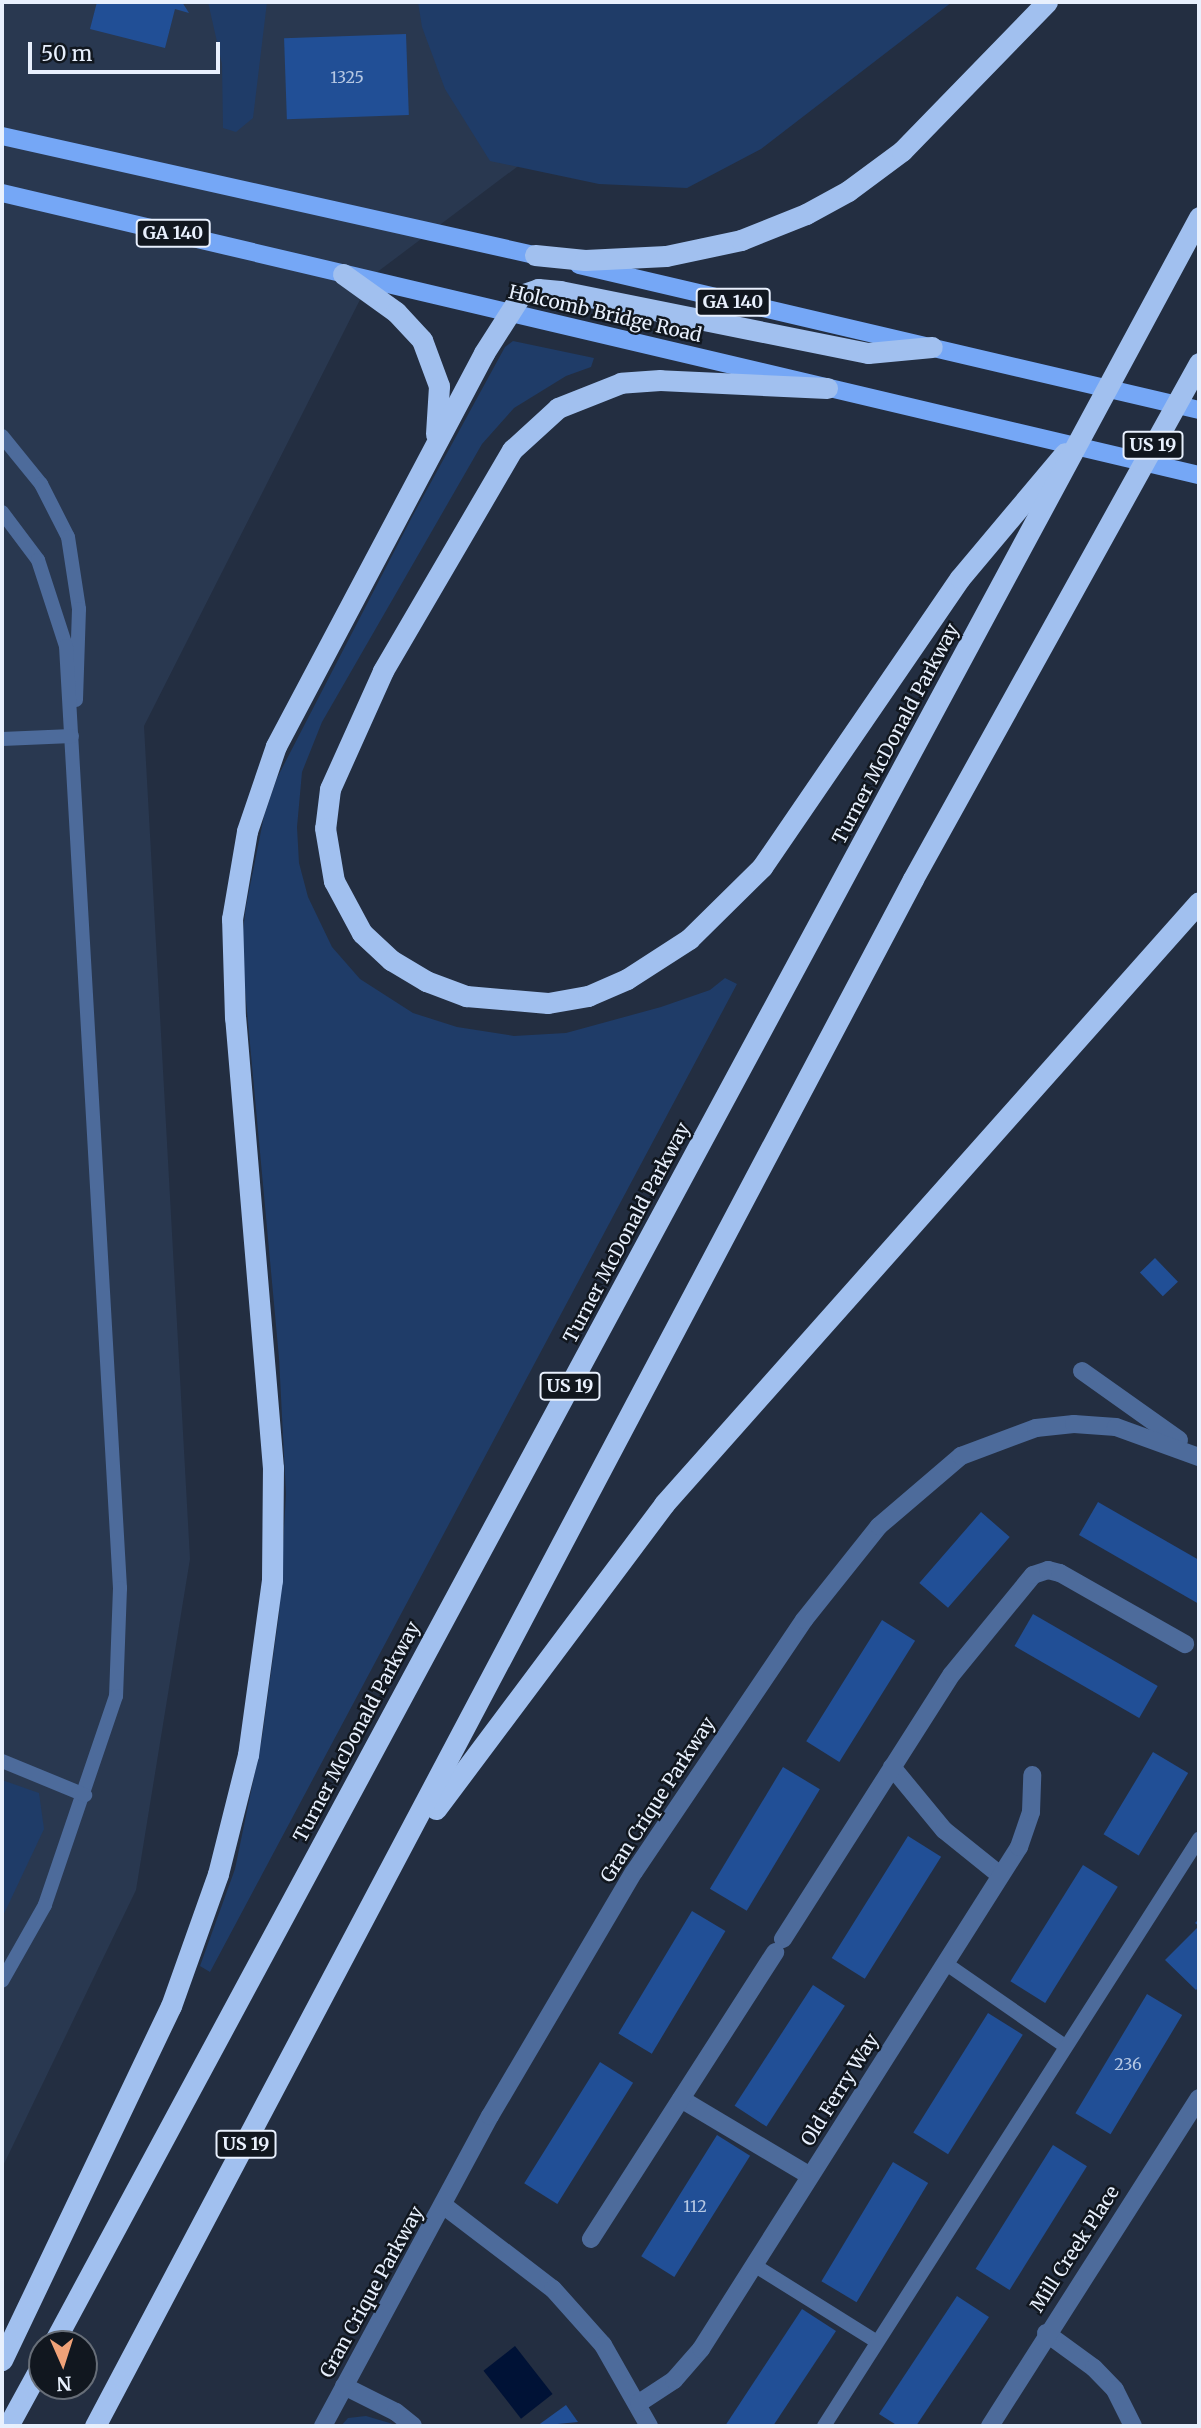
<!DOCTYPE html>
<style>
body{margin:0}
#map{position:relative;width:1201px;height:2428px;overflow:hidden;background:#232e41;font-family:Merriweather,serif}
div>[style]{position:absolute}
.built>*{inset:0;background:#293850}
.green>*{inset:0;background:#1f3c68}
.water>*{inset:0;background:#001236;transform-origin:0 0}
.building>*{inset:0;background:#214f96;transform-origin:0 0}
.service>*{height:14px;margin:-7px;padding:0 7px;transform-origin:7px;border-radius:7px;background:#4d6b9b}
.minor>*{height:18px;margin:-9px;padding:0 9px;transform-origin:9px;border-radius:9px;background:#4d6b9b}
.primary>*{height:18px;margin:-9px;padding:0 9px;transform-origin:9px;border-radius:9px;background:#75a7f6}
.motorway>*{height:21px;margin:-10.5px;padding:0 10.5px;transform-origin:10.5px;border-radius:10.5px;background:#a1c0ef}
span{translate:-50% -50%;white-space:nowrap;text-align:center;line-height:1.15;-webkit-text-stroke:5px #11171f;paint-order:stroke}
.number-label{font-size:16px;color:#b6c8e3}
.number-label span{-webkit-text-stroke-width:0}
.shield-label span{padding:2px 5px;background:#11171f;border:2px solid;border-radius:5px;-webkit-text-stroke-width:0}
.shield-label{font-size:18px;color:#e8f0fd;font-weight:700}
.street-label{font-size:19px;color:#e8f0fd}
.frame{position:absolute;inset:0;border:4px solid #e8f0fd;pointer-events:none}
.north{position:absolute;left:28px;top:2330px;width:70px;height:70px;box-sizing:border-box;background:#11171f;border:2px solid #676e78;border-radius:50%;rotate:177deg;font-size:19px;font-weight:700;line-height:28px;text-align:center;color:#e8f0fd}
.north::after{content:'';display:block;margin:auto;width:24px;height:32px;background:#f0a278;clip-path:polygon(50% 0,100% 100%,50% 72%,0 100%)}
.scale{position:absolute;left:28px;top:42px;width:192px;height:32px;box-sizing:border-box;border:4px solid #e8f0fd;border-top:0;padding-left:9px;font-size:21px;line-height:24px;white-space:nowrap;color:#e8f0fd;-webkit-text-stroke:5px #11171f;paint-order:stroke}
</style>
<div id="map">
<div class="built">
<i style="clip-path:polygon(2px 2px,736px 2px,372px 276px,144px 726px,190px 1559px,136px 1890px,2px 2168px)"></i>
</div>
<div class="green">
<i style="clip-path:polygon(208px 2px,267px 2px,253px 118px,236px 132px,223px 128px,222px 64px)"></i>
<i style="clip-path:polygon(418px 2px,952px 2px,761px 149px,687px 188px,599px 184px,490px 161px,445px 89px,422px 27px)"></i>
<i style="clip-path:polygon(513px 341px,594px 358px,591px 367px,566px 376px,514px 408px,482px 444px,322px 722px,302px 772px,297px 827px,299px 863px,308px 897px,332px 947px,360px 979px,413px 1013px,457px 1027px,514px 1036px,566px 1033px,661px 1007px,710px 990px,725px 978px,737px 984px,210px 1972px,200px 1966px,235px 1869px,262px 1738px,279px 1614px,286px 1494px,279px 1358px,241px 946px,246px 906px,264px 816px,277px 778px,412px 517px,505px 347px)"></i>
<i style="clip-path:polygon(2px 1780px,39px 1793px,44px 1829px,2px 1918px)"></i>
<i style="clip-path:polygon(366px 2416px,393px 2424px,395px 2426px,341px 2426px,348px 2418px)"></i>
</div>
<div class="water">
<i style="left:515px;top:2346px;width:61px;height:40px;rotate:52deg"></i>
</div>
<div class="building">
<i style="clip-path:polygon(97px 2px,182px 2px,189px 13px,175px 9px,165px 48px,90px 29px)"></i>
<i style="left:406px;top:34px;width:81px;height:122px;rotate:88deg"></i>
<i style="left:1155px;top:1258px;width:33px;height:21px;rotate:46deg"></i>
<i style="clip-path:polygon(1098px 1502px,1199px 1560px,1199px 1604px,1079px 1535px)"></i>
<i style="left:981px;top:1512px;width:38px;height:94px;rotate:41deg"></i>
<i style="left:1033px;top:1614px;width:144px;height:37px;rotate:30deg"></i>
<i style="left:882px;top:1620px;width:39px;height:143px;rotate:32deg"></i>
<i style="left:1153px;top:1752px;width:41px;height:96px;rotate:31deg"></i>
<i style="left:783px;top:1767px;width:43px;height:142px;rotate:31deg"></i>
<i style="left:908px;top:1836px;width:39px;height:144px;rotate:32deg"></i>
<i style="left:1083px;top:1865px;width:41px;height:137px;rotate:32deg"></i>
<i style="left:692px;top:1911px;width:39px;height:143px;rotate:31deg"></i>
<i style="clip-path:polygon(1199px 1919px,1199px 1987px,1196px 1990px,1165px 1960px,1199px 1926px,1195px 1923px)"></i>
<i style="left:813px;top:1985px;width:38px;height:144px;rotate:33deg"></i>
<i style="left:1147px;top:1994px;width:41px;height:139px;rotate:31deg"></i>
<i style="left:988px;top:2013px;width:41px;height:141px;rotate:32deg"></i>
<i style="left:600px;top:2062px;width:39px;height:143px;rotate:32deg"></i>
<i style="left:717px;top:2135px;width:39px;height:143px;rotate:32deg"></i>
<i style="left:1053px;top:2145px;width:40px;height:146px;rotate:32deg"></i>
<i style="left:893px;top:2162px;width:41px;height:139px;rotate:31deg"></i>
<i style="clip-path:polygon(957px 2296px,989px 2317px,916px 2426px,898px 2426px,879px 2414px)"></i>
<i style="clip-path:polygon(802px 2309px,836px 2331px,773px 2426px,725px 2426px)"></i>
<i style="clip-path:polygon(566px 2405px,578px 2422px,537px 2426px)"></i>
</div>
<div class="service">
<i style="left:2px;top:436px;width:62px;rotate:50.9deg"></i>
<i style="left:41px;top:484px;width:59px;rotate:63deg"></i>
<i style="left:68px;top:537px;width:73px;rotate:81.3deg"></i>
<i style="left:79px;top:609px;width:91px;rotate:91.9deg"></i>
<i style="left:2px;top:512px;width:60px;rotate:53.1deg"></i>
<i style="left:38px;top:560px;width:90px;rotate:72deg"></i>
<i style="left:66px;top:646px;width:944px;rotate:86.72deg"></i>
<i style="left:120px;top:1588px;width:108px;rotate:92.1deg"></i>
<i style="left:116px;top:1696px;width:221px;rotate:108.8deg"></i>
<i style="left:45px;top:1905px;width:87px;rotate:119.5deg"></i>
<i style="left:2px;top:739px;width:70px;rotate:-2.5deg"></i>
<i style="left:2px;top:1761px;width:90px;rotate:22.3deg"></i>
<i style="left:945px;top:1963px;width:146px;rotate:34.7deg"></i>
<i style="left:754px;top:2265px;width:145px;rotate:32deg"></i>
<i style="left:824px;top:2426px;width:697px;rotate:-57.43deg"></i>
</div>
<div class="minor">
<i style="left:1082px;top:1371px;width:119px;rotate:35.4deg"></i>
<i style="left:892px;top:1767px;width:82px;rotate:50.5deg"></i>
<i style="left:944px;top:1830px;width:72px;rotate:38.8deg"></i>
<i style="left:783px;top:1939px;width:314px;rotate:-57.5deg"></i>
<i style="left:952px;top:1674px;width:128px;rotate:-50.7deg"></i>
<i style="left:1033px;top:1575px;width:16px;rotate:-18deg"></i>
<i style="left:1048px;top:1570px;width:12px;rotate:14deg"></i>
<i style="left:1060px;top:1573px;width:144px;rotate:29.6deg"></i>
<i style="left:681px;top:2099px;width:150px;rotate:30.8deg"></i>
<i style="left:443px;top:2205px;width:138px;rotate:37.4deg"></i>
<i style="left:553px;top:2289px;width:75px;rotate:48.2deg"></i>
<i style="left:603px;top:2345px;width:93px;rotate:60.4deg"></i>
<i style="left:591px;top:2239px;width:341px;rotate:-57.3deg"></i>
<i style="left:1046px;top:2333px;width:59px;rotate:36.1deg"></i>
<i style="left:1094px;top:2368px;width:30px;rotate:46deg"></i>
<i style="left:1115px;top:2390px;width:40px;rotate:63.4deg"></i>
<i style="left:344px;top:2386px;width:58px;rotate:26.6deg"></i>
<i style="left:396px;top:2412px;width:22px;rotate:39deg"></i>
<i style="left:639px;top:2403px;width:42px;rotate:-33.3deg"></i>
<i style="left:674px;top:2380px;width:41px;rotate:-48.9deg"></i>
<i style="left:701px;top:2349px;width:594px;rotate:-57.65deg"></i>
<i style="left:1019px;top:1847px;width:37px;rotate:-71deg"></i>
<i style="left:1031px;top:1812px;width:37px;rotate:-88deg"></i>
<i style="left:323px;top:2426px;width:352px;rotate:-61.7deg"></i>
<i style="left:490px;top:2116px;width:283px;rotate:-59.5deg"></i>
<i style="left:634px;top:1872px;width:304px;rotate:-56deg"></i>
<i style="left:804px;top:1620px;width:120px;rotate:-51.4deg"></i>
<i style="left:879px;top:1526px;width:108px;rotate:-40.5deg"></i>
<i style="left:961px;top:1456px;width:80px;rotate:-20.5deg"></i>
<i style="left:1036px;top:1428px;width:38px;rotate:-6deg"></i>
<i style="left:1074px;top:1424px;width:42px;rotate:4.1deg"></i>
<i style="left:1116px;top:1427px;width:88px;rotate:19.9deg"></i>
<i style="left:990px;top:2426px;width:389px;rotate:-57.5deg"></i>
</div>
<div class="primary">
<i style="left:2px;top:136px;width:559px;rotate:12.6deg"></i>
<i style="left:2px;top:193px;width:1230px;rotate:13.26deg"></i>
<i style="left:579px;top:265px;width:637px;rotate:13.16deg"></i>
</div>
<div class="motorway">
<i style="left:535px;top:255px;width:50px;rotate:5.7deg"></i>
<i style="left:585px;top:260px;width:81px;rotate:-2.8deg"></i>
<i style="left:666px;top:256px;width:77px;rotate:-12deg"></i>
<i style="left:741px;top:240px;width:70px;rotate:-21.8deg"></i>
<i style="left:806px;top:214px;width:48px;rotate:-28.7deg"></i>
<i style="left:848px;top:191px;width:67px;rotate:-36.5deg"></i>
<i style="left:902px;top:151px;width:208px;rotate:-45.8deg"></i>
<i style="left:343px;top:274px;width:65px;rotate:35.6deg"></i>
<i style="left:396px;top:312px;width:38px;rotate:47deg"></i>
<i style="left:422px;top:340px;width:49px;rotate:69.7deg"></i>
<i style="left:439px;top:386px;width:48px;rotate:93.6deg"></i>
<i style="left:827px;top:388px;width:167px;rotate:-177.3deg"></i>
<i style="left:660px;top:380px;width:39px;rotate:176deg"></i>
<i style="left:621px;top:383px;width:68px;rotate:158.4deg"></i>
<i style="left:558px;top:408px;width:62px;rotate:137.6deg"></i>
<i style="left:512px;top:450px;width:256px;rotate:120.3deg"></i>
<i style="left:383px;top:671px;width:129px;rotate:114.2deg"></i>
<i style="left:330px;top:789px;width:39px;rotate:97deg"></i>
<i style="left:325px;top:828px;width:54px;rotate:80.4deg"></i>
<i style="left:334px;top:881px;width:59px;rotate:61.7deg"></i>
<i style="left:362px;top:933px;width:40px;rotate:43deg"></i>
<i style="left:391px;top:960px;width:41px;rotate:31deg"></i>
<i style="left:426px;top:981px;width:43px;rotate:20.6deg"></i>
<i style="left:466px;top:996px;width:82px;rotate:4.9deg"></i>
<i style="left:548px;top:1003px;width:41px;rotate:-9.9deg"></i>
<i style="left:588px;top:996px;width:43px;rotate:-23.6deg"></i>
<i style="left:627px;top:979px;width:74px;rotate:-32.8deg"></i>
<i style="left:689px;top:939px;width:103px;rotate:-44.6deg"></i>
<i style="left:762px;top:867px;width:350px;rotate:-55.6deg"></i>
<i style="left:960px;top:578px;width:163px;rotate:-50deg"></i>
<i style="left:436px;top:1809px;width:381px;rotate:-53.2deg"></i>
<i style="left:664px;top:1504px;width:805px;rotate:-48.37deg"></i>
<i style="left:53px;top:2344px;width:2416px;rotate:-61.68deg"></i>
<i style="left:2px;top:2360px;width:392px;rotate:-64.5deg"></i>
<i style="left:171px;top:2006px;width:140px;rotate:-70.4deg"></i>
<i style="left:218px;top:1874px;width:123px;rotate:-75.9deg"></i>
<i style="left:248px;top:1755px;width:177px;rotate:-82.2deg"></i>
<i style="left:272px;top:1580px;width:112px;rotate:-89.5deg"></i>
<i style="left:273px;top:1468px;width:452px;rotate:-94.8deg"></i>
<i style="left:235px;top:1018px;width:99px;rotate:-91.7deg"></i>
<i style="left:232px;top:919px;width:89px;rotate:-80.3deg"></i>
<i style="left:247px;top:831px;width:90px;rotate:-71.2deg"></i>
<i style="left:276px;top:746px;width:445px;rotate:-62.1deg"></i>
<i style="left:484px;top:353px;width:69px;rotate:-57.5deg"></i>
<i style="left:521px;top:295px;width:18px;rotate:-19deg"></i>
<i style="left:538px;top:289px;width:22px;rotate:5deg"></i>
<i style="left:560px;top:291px;width:314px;rotate:11.4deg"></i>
<i style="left:868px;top:353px;width:64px;rotate:-5.4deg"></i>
<i style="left:8px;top:2426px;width:71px;rotate:-61.3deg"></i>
<i style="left:95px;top:2426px;width:1750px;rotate:-62.13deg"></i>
<i style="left:913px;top:879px;width:590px;rotate:-61deg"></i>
</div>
<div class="number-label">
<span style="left:347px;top:77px">1325</span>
<span style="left:1128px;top:2064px">236</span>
<span style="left:695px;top:2206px">112</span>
</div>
<div class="shield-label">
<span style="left:173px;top:233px">GA 140</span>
<span style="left:733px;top:302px">GA 140</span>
<span style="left:1153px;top:445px">US 19</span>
<span style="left:570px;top:1386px">US 19</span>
<span style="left:246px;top:2144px">US 19</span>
</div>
<div class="street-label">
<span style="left:605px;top:314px;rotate:13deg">Holcomb Bridge Road</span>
<span style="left:896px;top:734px;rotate:-62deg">Turner McDonald Parkway</span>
<span style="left:627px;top:1233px;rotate:-62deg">Turner McDonald Parkway</span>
<span style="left:357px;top:1732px;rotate:-62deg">Turner McDonald Parkway</span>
<span style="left:658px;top:1800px;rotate:-57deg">Gran Crique Parkway</span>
<span style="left:840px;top:2090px;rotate:-58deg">Old Ferry Way</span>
<span style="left:1075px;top:2249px;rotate:-57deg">Mill Creek Place</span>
<span style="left:372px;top:2292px;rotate:-61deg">Gran Crique Parkway</span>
</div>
<div class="frame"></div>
<div class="north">N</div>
<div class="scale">50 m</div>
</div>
